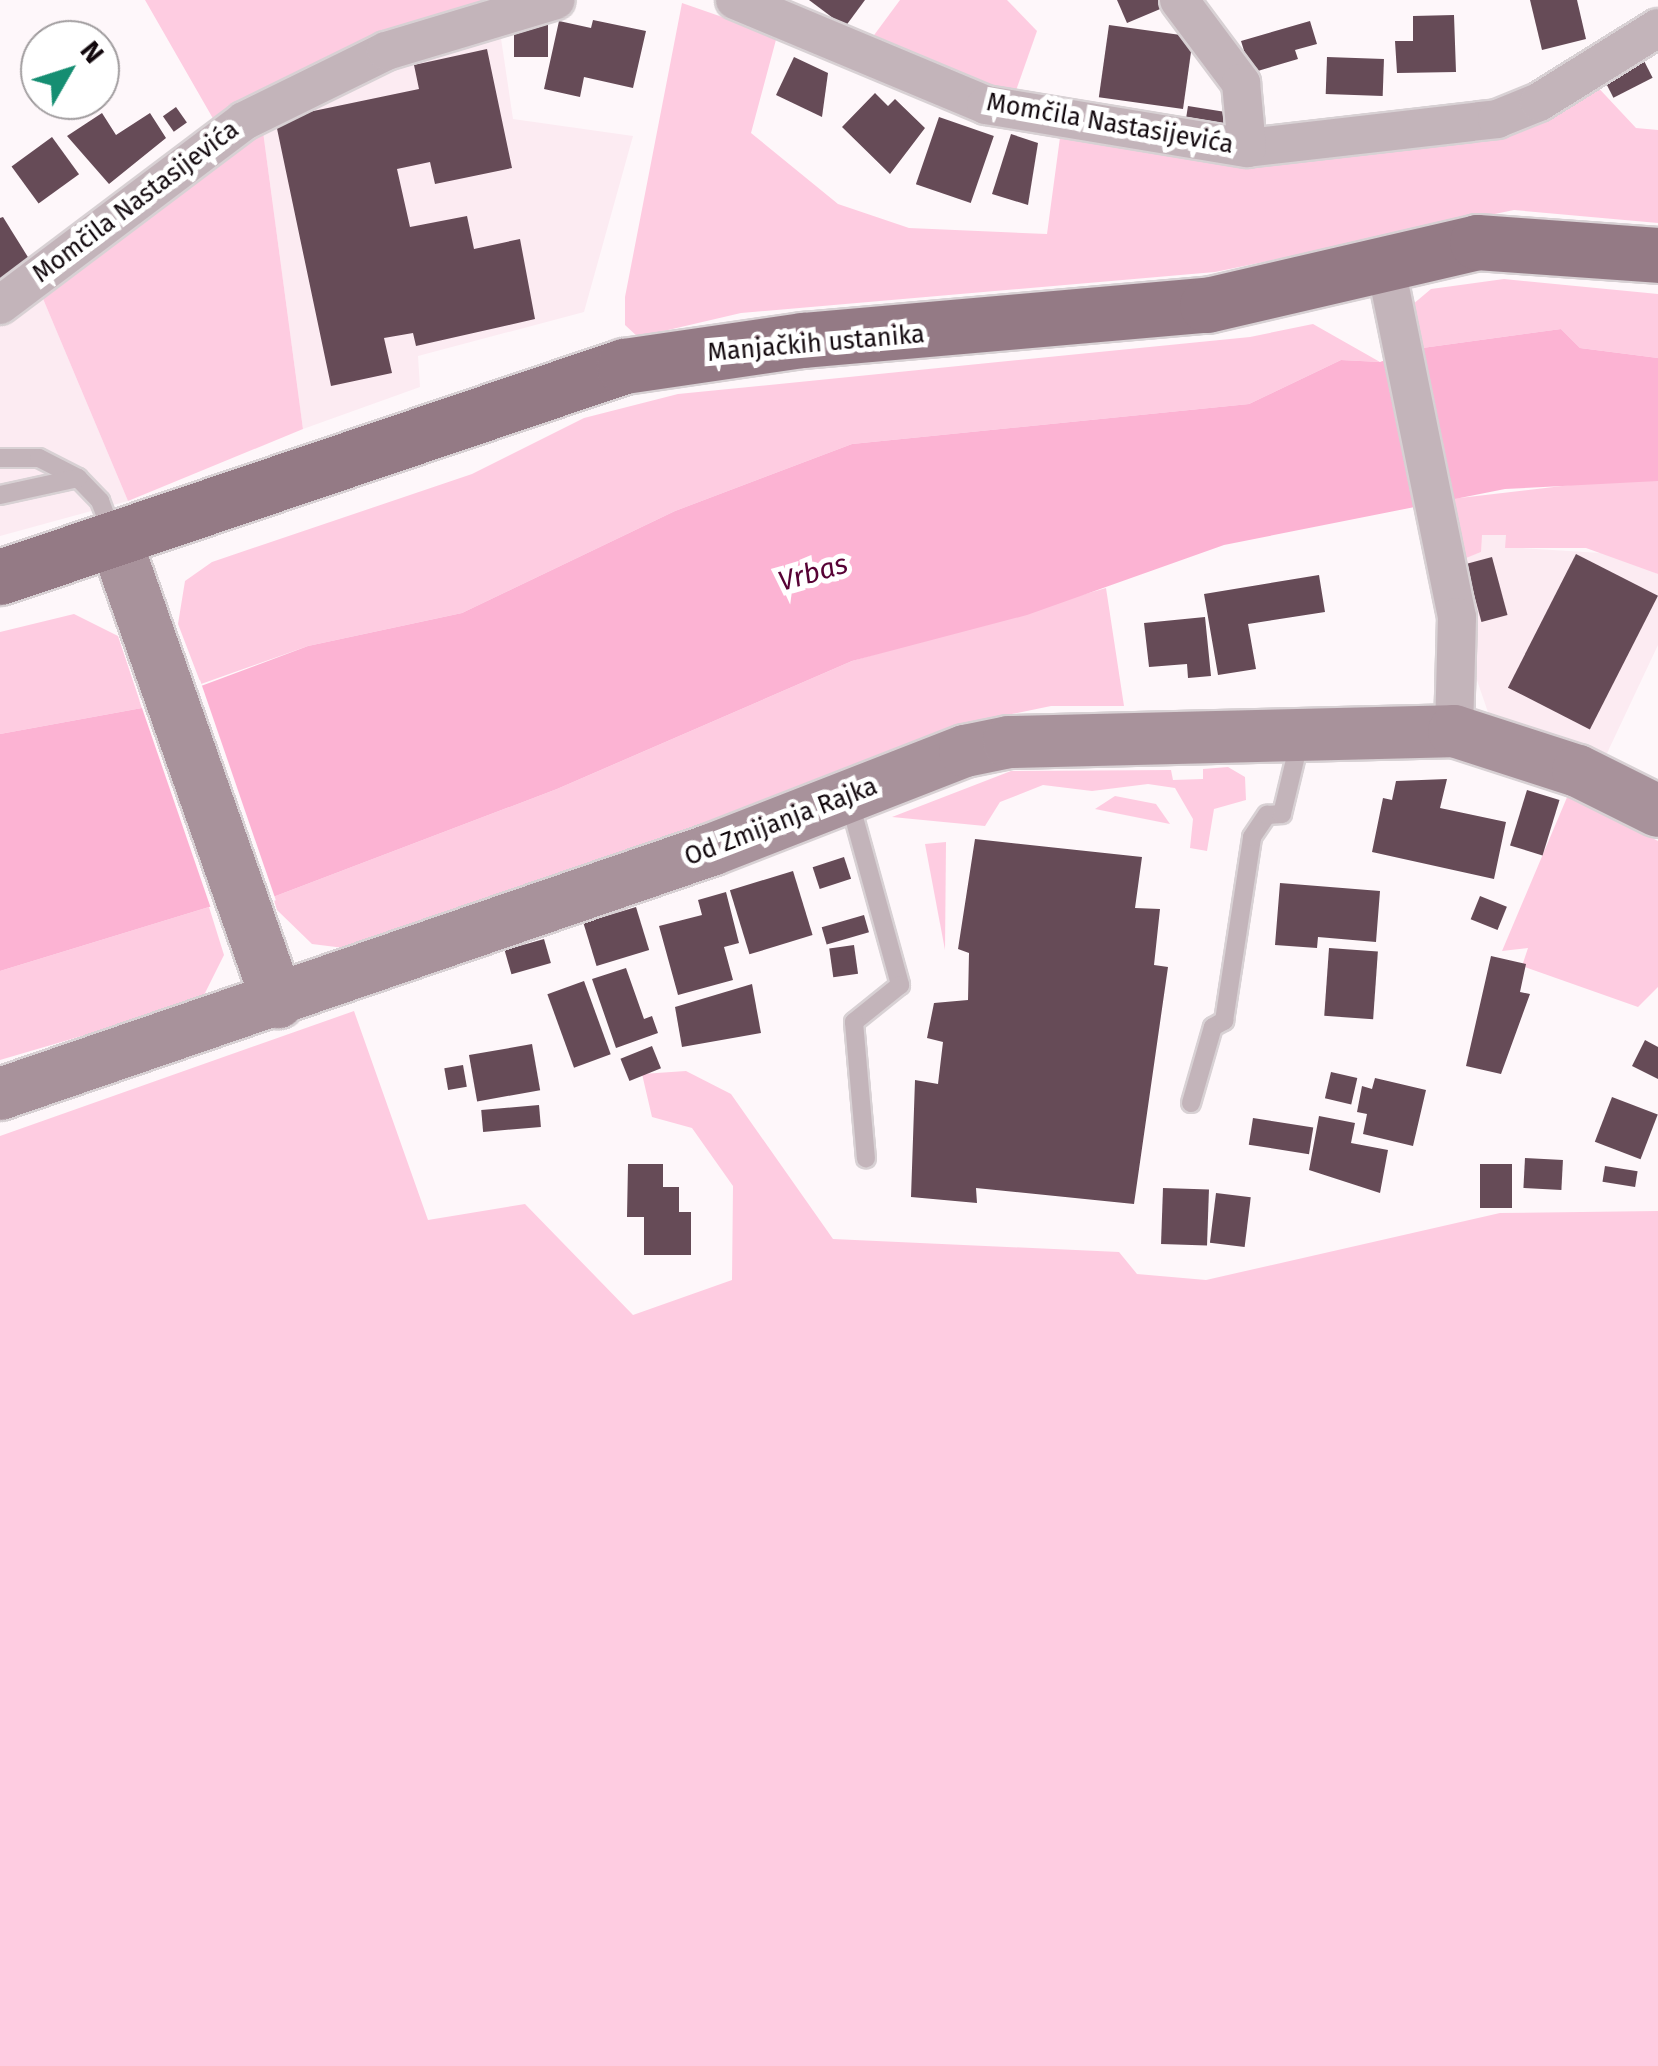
<!DOCTYPE html>
<meta charset="utf-8">
<style>
body{margin:0}
#map{position:relative;width:1658px;height:2066px;overflow:hidden;background:#fef7fa;font-family:"Fira Sans",sans-serif}
div>[style]{position:absolute}
.built>*{inset:0;background:#fcebf2}
.green>*{inset:0;background:#fecce1}
.water>*{inset:0;background:#fcb3d3}
.pier>*{inset:0;background:#fef7fa;transform-origin:0 0}
.building>*{inset:0;background:#664b57;transform-origin:0 0}
.roads{filter:drop-shadow(2px 0 #d8d1d4) drop-shadow(-2px 0 #d8d1d4) drop-shadow(0 2px #d8d1d4) drop-shadow(0 -2px #d8d1d4)}
.lane>*{height:18px;margin:-9px;padding:0 9px;transform-origin:9px;border-radius:9px;background:#c3b4ba}
.street>*{height:38px;margin:-19px;padding:0 19px;transform-origin:19px;border-radius:19px;background:#c3b4ba}
.secondary>*{height:52px;margin:-26px;padding:0 26px;transform-origin:26px;border-radius:26px;background:#a8929b}
.primary>*{height:55px;margin:-27.5px;padding:0 27.5px;transform-origin:27.5px;border-radius:27.5px;background:#947a85}
span{translate:-50% -50%;white-space:nowrap;text-align:center;line-height:1.15;-webkit-text-stroke:10px #fff;paint-order:stroke}
.street-label{font-size:25px;color:#12080d}
.water-label{font-size:28px;color:#570235;font-style:italic}
.north{position:absolute;left:20px;top:20px;width:100px;height:100px;box-sizing:border-box;background:#fff;border:2px solid #a09c9e;border-radius:50%;rotate:51deg;font-size:28px;font-weight:700;line-height:40px;text-align:center;color:#12080d}
.north::after{content:'';display:block;margin:auto;width:35px;height:45px;background:#158e72;clip-path:polygon(50% 0,100% 100%,50% 72%,0 100%)}
</style>
<div id="map">
<div class="built">
<i style="clip-path:polygon(499px 25px,513px 119px,633px 136px,584px 312px,418px 356px,420px 387px,303px 429px,262px 124px,325px 91px)"></i>
<i style="clip-path:polygon(41px 294px,128px 501px,0 536px,0 322px)"></i>
<i style="clip-path:polygon(1481px 535px,1507px 535px,1506px 547px,1617px 554px,1658px 574px,1658px 645px,1601px 766px,1492px 724px,1468px 654px,1452px 562px,1481px 552px)"></i>
</div>
<div class="green">
<i style="clip-path:polygon(145px 0,495px 0,329px 57px,215px 122px)"></i>
<i style="clip-path:polygon(900px 0,1007px 0,1037px 31px,1013px 99px,866px 46px)"></i>
<i style="clip-path:polygon(682px 3px,777px 36px,751px 133px,838px 204px,909px 228px,1047px 234px,1061px 130px,1169px 155px,1246px 162px,1592px 81px,1636px 128px,1658px 130px,1658px 223px,1514px 210px,1215px 272px,741px 313px,638px 337px,625px 325px,625px 297px)"></i>
<i style="clip-path:polygon(262px 124px,303px 429px,128px 501px,41px 294px)"></i>
<i style="clip-path:polygon(1504px 279px,1658px 294px,1658px 358px,1580px 348px,1561px 329px,1415px 349px,1412px 305px,1431px 289px)"></i>
<i style="clip-path:polygon(1313px 324px,1380px 362px,1341px 360px,1249px 404px,852px 444px,675px 511px,462px 613px,308px 646px,201px 684px,178px 624px,185px 581px,212px 562px,472px 474px,584px 418px,678px 394px,1250px 337px)"></i>
<i style="clip-path:polygon(1647px 476px,1658px 481px,1658px 574px,1586px 548px,1505px 548px,1506px 535px,1482px 535px,1481px 552px,1466px 558px,1451px 499px)"></i>
<i style="clip-path:polygon(1106px 588px,1124px 706px,1051px 706px,963px 724px,652px 847px,352px 949px,312px 944px,277px 910px,273px 897px,557px 789px,852px 661px)"></i>
<i style="clip-path:polygon(74px 614px,118px 636px,142px 708px,0 734px,0 632px)"></i>
<i style="clip-path:polygon(1228px 767px,1245px 777px,1246px 800px,1214px 809px,1207px 851px,1190px 848px,1193px 819px,1175px 788px,1148px 784px,1092px 791px,1043px 785px,1000px 802px,985px 826px,892px 817px,1011px 771px,1171px 770px,1173px 780px,1203px 779px,1203px 769px)"></i>
<i style="clip-path:polygon(1568px 795px,1658px 841px,1658px 987px,1638px 1007px,1522px 966px,1528px 948px,1502px 951px)"></i>
<i style="clip-path:polygon(1115px 796px,1156px 804px,1170px 824px,1095px 809px)"></i>
<i style="clip-path:polygon(946px 842px,945px 950px,925px 844px)"></i>
<i style="clip-path:polygon(209px 907px,224px 955px,201px 1001px,0 1060px,0 971px)"></i>
<i style="clip-path:polygon(354px 1011px,428px 1220px,525px 1204px,633px 1315px,732px 1280px,733px 1186px,692px 1128px,652px 1117px,642px 1074px,686px 1071px,731px 1094px,833px 1239px,1119px 1252px,1137px 1274px,1206px 1280px,1500px 1213px,1658px 1211px,1658px 2066px,0 2066px,0 1136px)"></i>
</div>
<div class="water">
<i style="clip-path:polygon(1561px 329px,1580px 348px,1658px 358px,1658px 481px,1505px 489px,1224px 545px,1027px 615px,852px 661px,557px 789px,273px 897px,209px 907px,0 971px,0 734px,142px 708px,308px 646px,462px 613px,675px 511px,852px 444px,1249px 404px,1341px 360px,1380px 362px,1415px 349px)"></i>
</div>
<div class="pier">
<i style="left:200px;top:680px;width:233px;height:64px;rotate:71deg"></i>
</div>
<div class="building">
<i style="clip-path:polygon(809px 0,865px 0,845px 27px)"></i>
<i style="clip-path:polygon(1117px 0,1162px 0,1165px 7px,1127px 23px)"></i>
<i style="clip-path:polygon(1530px 0,1577px 0,1586px 39px,1542px 50px)"></i>
<i style="clip-path:polygon(1454px 15px,1456px 72px,1397px 73px,1395px 41px,1413px 41px,1413px 16px)"></i>
<i style="clip-path:polygon(593px 20px,646px 31px,633px 88px,584px 77px,580px 97px,544px 89px,559px 21px,591px 28px)"></i>
<i style="clip-path:polygon(1310px 21px,1317px 44px,1295px 50px,1298px 59px,1251px 73px,1241px 41px)"></i>
<i style="left:548px;top:22px;width:35px;height:34px;rotate:90deg"></i>
<i style="left:1109px;top:25px;width:85px;height:73px;rotate:8deg"></i>
<i style="clip-path:polygon(487px 49px,512px 168px,435px 184px,430px 162px,397px 169px,410px 227px,467px 216px,474px 249px,520px 239px,535px 319px,416px 346px,413px 333px,384px 338px,392px 373px,331px 386px,275px 119px,419px 89px,414px 65px)"></i>
<i style="left:1639px;top:51px;width:30px;height:44px;rotate:63deg"></i>
<i style="clip-path:polygon(794px 57px,828px 73px,822px 117px,776px 95px)"></i>
<i style="left:1327px;top:57px;width:57px;height:37px;rotate:2deg"></i>
<i style="clip-path:polygon(875px 93px,888px 106px,895px 99px,925px 128px,890px 174px,842px 127px)"></i>
<i style="left:1188px;top:106px;width:46px;height:19px;rotate:9deg"></i>
<i style="left:176px;top:107px;width:19px;height:16px;rotate:55deg"></i>
<i style="clip-path:polygon(102px 113px,116px 135px,150px 113px,166px 138px,109px 184px,67px 136px)"></i>
<i style="left:939px;top:117px;width:58px;height:71px;rotate:19deg"></i>
<i style="clip-path:polygon(1011px 134px,1038px 143px,1028px 205px,992px 194px)"></i>
<i style="left:52px;top:137px;width:46px;height:50px;rotate:54deg"></i>
<i style="clip-path:polygon(3px 217px,31px 262px,0 280px,0 218px)"></i>
<i style="left:1576px;top:554px;width:92px;height:150px;rotate:27deg"></i>
<i style="left:1492px;top:557px;width:60px;height:27px;rotate:75deg"></i>
<i style="clip-path:polygon(1319px 575px,1325px 612px,1248px 624px,1256px 669px,1218px 675px,1204px 594px)"></i>
<i style="clip-path:polygon(1205px 617px,1211px 676px,1188px 678px,1187px 664px,1149px 667px,1144px 623px)"></i>
<i style="clip-path:polygon(1447px 779px,1440px 808px,1506px 822px,1494px 879px,1372px 852px,1383px 798px,1392px 800px,1396px 781px)"></i>
<i style="left:1527px;top:790px;width:34px;height:58px;rotate:17deg"></i>
<i style="clip-path:polygon(975px 839px,1142px 857px,1135px 908px,1160px 909px,1154px 965px,1168px 967px,1134px 1204px,976px 1188px,977px 1203px,911px 1197px,915px 1080px,938px 1084px,943px 1042px,927px 1038px,934px 1003px,968px 1000px,969px 953px,958px 949px)"></i>
<i style="left:844px;top:857px;width:23px;height:33px;rotate:72deg"></i>
<i style="left:793px;top:871px;width:67px;height:66px;rotate:73deg"></i>
<i style="clip-path:polygon(1280px 883px,1380px 891px,1376px 942px,1318px 937px,1317px 948px,1275px 945px)"></i>
<i style="clip-path:polygon(726px 892px,739px 943px,724px 947px,733px 980px,678px 995px,659px 926px,702px 915px,698px 900px)"></i>
<i style="left:1480px;top:896px;width:29px;height:25px;rotate:22deg"></i>
<i style="left:636px;top:907px;width:45px;height:55px;rotate:73deg"></i>
<i style="left:864px;top:915px;width:18px;height:44px;rotate:74deg"></i>
<i style="left:544px;top:939px;width:25px;height:41px;rotate:74deg"></i>
<i style="left:854px;top:945px;width:29px;height:25px;rotate:82deg"></i>
<i style="left:1329px;top:948px;width:49px;height:68px;rotate:4deg"></i>
<i style="clip-path:polygon(1491px 956px,1526px 964px,1520px 992px,1530px 994px,1501px 1074px,1466px 1066px)"></i>
<i style="clip-path:polygon(626px 968px,644px 1019px,652px 1016px,658px 1033px,616px 1048px,592px 979px)"></i>
<i style="left:584px;top:981px;width:78px;height:39px;rotate:70deg"></i>
<i style="clip-path:polygon(752px 984px,761px 1033px,682px 1047px,675px 1007px)"></i>
<i style="clip-path:polygon(1645px 1040px,1658px 1047px,1658px 1079px,1632px 1066px)"></i>
<i style="left:532px;top:1044px;width:47px;height:64px;rotate:80deg"></i>
<i style="left:652px;top:1046px;width:24px;height:34px;rotate:68deg"></i>
<i style="left:463px;top:1065px;width:22px;height:19px;rotate:80deg"></i>
<i style="left:1331px;top:1072px;width:27px;height:27px;rotate:13deg"></i>
<i style="clip-path:polygon(1375px 1078px,1426px 1090px,1413px 1146px,1363px 1134px,1367px 1114px,1357px 1112px,1362px 1086px,1372px 1089px)"></i>
<i style="left:1612px;top:1097px;width:49px;height:48px;rotate:21deg"></i>
<i style="left:539px;top:1105px;width:22px;height:58px;rotate:85deg"></i>
<i style="clip-path:polygon(1319px 1116px,1355px 1123px,1351px 1143px,1388px 1150px,1380px 1193px,1309px 1170px)"></i>
<i style="left:1253px;top:1118px;width:61px;height:27px;rotate:9deg"></i>
<i style="left:1525px;top:1158px;width:38px;height:30px;rotate:3deg"></i>
<i style="clip-path:polygon(628px 1164px,663px 1164px,663px 1187px,679px 1187px,679px 1212px,691px 1212px,691px 1255px,644px 1255px,644px 1217px,627px 1217px)"></i>
<i style="left:1480px;top:1164px;width:32px;height:44px"></i>
<i style="left:1605px;top:1166px;width:33px;height:16px;rotate:9deg"></i>
<i style="left:1163px;top:1188px;width:46px;height:56px;rotate:2deg"></i>
<i style="left:1216px;top:1193px;width:35px;height:50px;rotate:7deg"></i>
</div>
<div class="roads">
<div class="lane">
<i style="left:0;top:458px;width:39px"></i>
<i style="left:39px;top:458px;width:44px;rotate:27.1deg"></i>
<i style="left:78px;top:478px;width:32px;rotate:46deg"></i>
<i style="left:100px;top:501px;width:33px;rotate:69deg"></i>
<i style="left:0;top:495px;width:80px;rotate:-12.3deg"></i>
<i style="left:850px;top:803px;width:189px;rotate:74.6deg"></i>
<i style="left:900px;top:985px;width:59px;rotate:141.2deg"></i>
<i style="left:854px;top:1022px;width:137px;rotate:85deg"></i>
<i style="left:1191px;top:1103px;width:79px;rotate:-73.9deg"></i>
<i style="left:1213px;top:1027px;width:13px;rotate:-29deg"></i>
<i style="left:1224px;top:1021px;width:186px;rotate:-81.3deg"></i>
<i style="left:1252px;top:837px;width:27px;rotate:-56deg"></i>
<i style="left:1267px;top:815px;width:15px;rotate:-4deg"></i>
<i style="left:1282px;top:814px;width:77px;rotate:-76.5deg"></i>
</div>
<div class="street">
<i style="left:735px;top:0;width:272px;rotate:22.7deg"></i>
<i style="left:986px;top:105px;width:265px;rotate:9.4deg"></i>
<i style="left:1247px;top:148px;width:252px;rotate:-6.6deg"></i>
<i style="left:1497px;top:119px;width:45px;rotate:-22deg"></i>
<i style="left:1539px;top:102px;width:140px;rotate:-31.9deg"></i>
<i style="left:1179px;top:0;width:104px;rotate:53.2deg"></i>
<i style="left:1241px;top:83px;width:65px;rotate:84.7deg"></i>
<i style="left:1385px;top:263px;width:361px;rotate:78.5deg"></i>
<i style="left:1457px;top:617px;width:114px;rotate:91.5deg"></i>
<i style="left:0;top:305px;width:306px;rotate:-37deg"></i>
<i style="left:244px;top:121px;width:158px;rotate:-26.2deg"></i>
<i style="left:386px;top:51px;width:177px;rotate:-16.7deg"></i>
</div>
<div class="secondary">
<i style="left:116px;top:542px;width:488px;rotate:70.6deg"></i>
<i style="left:0;top:1094px;width:752px;rotate:-18.94deg"></i>
<i style="left:711px;top:850px;width:273px;rotate:-21.3deg"></i>
<i style="left:965px;top:751px;width:45px;rotate:-11.6deg"></i>
<i style="left:1009px;top:742px;width:445px;rotate:-1.4deg"></i>
<i style="left:1454px;top:731px;width:130px;rotate:17.9deg"></i>
<i style="left:1578px;top:771px;width:89px;rotate:26.6deg"></i>
</div>
<div class="primary">
<i style="left:0;top:577px;width:659px;rotate:-18.68deg"></i>
<i style="left:624px;top:366px;width:181px;rotate:-8.3deg"></i>
<i style="left:803px;top:340px;width:406px;rotate:-5deg"></i>
<i style="left:1207px;top:305px;width:277px;rotate:-13.1deg"></i>
<i style="left:1477px;top:242px;width:181px;rotate:4.1deg"></i>
</div>
</div>
<div class="street-label">
<span style="left:1110px;top:124px;rotate:10deg">Momčila Nastasijevića</span>
<span style="left:136px;top:202px;rotate:-37deg">Momčila Nastasijevića</span>
<span style="left:816px;top:344px;rotate:-5deg">Manjačkih ustanika</span>
<span style="left:781px;top:822px;rotate:-21deg">Od Zmijanja Rajka</span>
</div>
<div class="water-label">
<span style="left:813px;top:573px;rotate:-16deg">Vrbas</span>
</div>
<div class="north">N</div>
</div>
